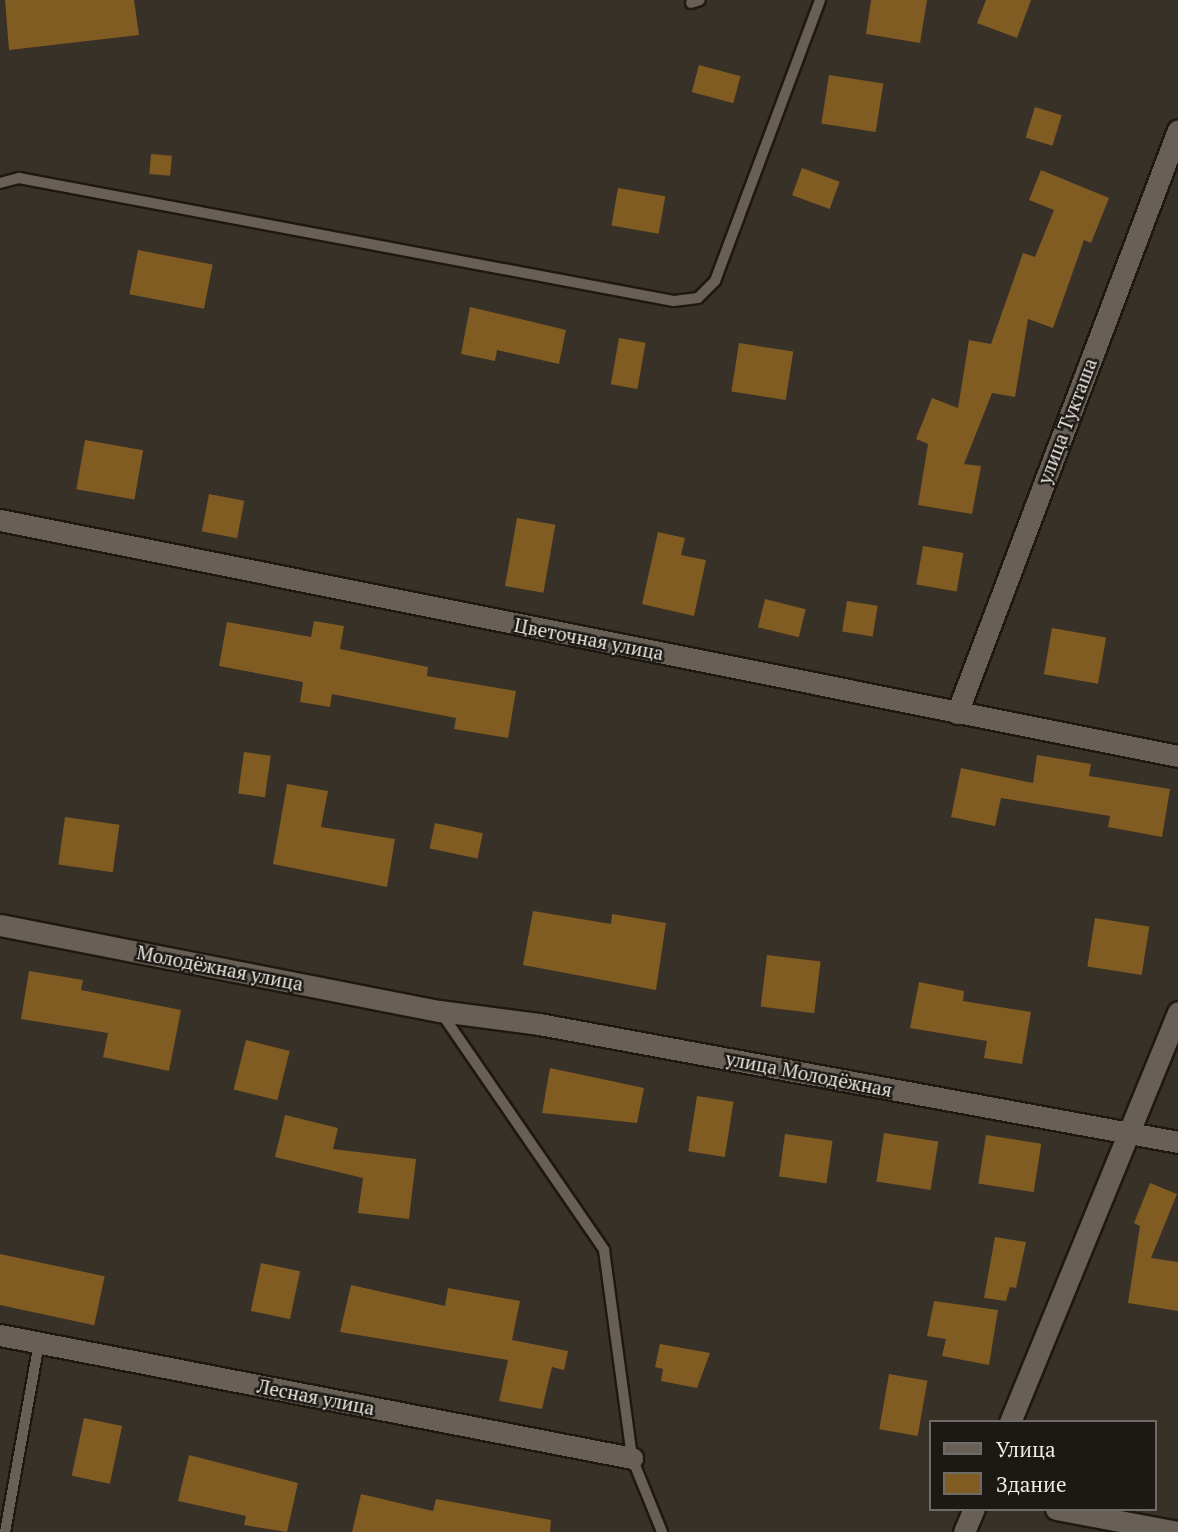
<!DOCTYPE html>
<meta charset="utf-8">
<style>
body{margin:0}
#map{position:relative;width:1178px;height:1532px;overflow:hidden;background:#383127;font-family:"PT Serif",serif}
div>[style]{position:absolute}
.building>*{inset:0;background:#805b22;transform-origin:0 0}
.roads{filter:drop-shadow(2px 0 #1f1810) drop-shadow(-2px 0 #1f1810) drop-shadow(0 2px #1f1810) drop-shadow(0 -2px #1f1810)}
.lane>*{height:10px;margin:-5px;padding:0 5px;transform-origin:5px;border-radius:5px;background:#686056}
.street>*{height:21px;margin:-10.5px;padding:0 10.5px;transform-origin:10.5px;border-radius:10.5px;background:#686056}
span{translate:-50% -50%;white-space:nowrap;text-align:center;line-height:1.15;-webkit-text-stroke:5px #1c1915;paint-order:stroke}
.street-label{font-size:19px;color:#ece8e2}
.legend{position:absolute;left:929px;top:1420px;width:228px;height:91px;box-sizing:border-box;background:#1c1915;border:2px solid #6f6c67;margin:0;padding:9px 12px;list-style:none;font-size:21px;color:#ece8e2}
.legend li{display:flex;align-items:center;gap:14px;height:35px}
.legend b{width:35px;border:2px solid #6f6c67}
</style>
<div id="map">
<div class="building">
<i style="clip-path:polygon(5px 0,134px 0,139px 35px,9px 50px)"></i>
<i style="clip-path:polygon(871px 0,927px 0,920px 43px,866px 34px)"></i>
<i style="clip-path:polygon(986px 0,1031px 0,1017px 38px,977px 23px)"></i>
<i style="left:699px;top:65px;width:43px;height:28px;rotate:15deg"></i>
<i style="left:829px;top:75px;width:55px;height:49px;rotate:9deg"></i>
<i style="left:1035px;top:107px;width:28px;height:32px;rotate:17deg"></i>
<i style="left:151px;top:154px;width:21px;height:20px;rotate:5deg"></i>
<i style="left:802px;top:168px;width:40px;height:29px;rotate:20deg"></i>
<i style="clip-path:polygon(1041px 170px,1109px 198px,1091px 243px,1084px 240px,1053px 328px,1028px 319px,1015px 397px,992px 393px,964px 464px,981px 466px,972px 514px,918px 505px,928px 444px,916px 439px,932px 398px,958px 408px,969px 340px,991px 344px,1023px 253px,1035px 257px,1054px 210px,1029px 200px)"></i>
<i style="left:618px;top:188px;width:48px;height:38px;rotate:10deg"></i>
<i style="left:138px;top:250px;width:76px;height:45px;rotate:11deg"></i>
<i style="clip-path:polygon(470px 307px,566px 330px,559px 364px,497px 350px,495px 361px,461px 354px)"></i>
<i style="left:619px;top:338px;width:27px;height:47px;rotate:10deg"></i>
<i style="left:739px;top:343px;width:55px;height:49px;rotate:9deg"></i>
<i style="left:85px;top:440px;width:59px;height:50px;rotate:10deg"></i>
<i style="left:209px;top:494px;width:36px;height:38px;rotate:11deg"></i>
<i style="left:517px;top:518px;width:39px;height:69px;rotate:10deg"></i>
<i style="clip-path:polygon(658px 532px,685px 538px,681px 555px,706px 560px,694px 616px,642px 604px)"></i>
<i style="left:923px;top:546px;width:41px;height:39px;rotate:10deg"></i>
<i style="left:765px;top:599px;width:42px;height:29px;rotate:14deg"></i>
<i style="left:847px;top:601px;width:31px;height:31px;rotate:9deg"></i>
<i style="clip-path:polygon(314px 621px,344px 626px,340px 649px,428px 667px,427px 676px,516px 691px,508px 738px,454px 729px,456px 718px,332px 694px,330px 707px,300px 702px,303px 682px,219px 666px,227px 622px,311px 637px)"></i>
<i style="left:1052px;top:628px;width:55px;height:47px;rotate:10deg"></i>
<i style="left:244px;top:752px;width:27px;height:42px;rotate:8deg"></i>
<i style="clip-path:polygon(1037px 755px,1091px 764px,1089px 776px,1170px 789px,1162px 837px,1108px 827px,1110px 816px,1001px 798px,995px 826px,951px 817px,961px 768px,1033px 783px)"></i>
<i style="clip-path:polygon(287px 784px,328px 791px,321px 827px,395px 839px,387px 887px,273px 864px)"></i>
<i style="left:65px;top:817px;width:55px;height:48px;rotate:8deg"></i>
<i style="left:435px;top:823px;width:49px;height:26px;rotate:12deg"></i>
<i style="clip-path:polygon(533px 911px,611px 924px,612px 914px,666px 923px,656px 990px,523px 965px)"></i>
<i style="left:1095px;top:918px;width:55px;height:49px;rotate:9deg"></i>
<i style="left:767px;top:955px;width:54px;height:52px;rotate:7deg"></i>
<i style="clip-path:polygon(29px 971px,83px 980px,81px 990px,181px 1010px,169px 1071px,103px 1057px,108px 1033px,21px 1019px)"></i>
<i style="clip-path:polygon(919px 982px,964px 991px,963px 1001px,1031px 1012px,1022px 1064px,984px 1058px,987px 1041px,910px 1028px)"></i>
<i style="left:246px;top:1040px;width:45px;height:51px;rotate:14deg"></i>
<i style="clip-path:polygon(550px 1068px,644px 1088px,637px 1123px,542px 1113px)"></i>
<i style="left:697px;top:1096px;width:37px;height:56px;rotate:9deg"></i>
<i style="clip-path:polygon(285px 1115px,338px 1128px,333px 1149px,416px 1159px,409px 1219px,358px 1213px,363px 1178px,275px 1157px)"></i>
<i style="left:884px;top:1133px;width:55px;height:49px;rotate:9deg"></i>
<i style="left:785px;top:1134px;width:48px;height:43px;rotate:8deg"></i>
<i style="left:986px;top:1135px;width:56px;height:49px;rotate:9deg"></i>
<i style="clip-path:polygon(1150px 1183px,1177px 1194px,1151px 1258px,1178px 1262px,1178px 1311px,1128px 1303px,1140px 1226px,1134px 1223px)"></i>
<i style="clip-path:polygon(995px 1237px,1026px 1242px,1016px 1288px,1010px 1287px,1006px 1301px,984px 1298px)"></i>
<i style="left:0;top:1254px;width:107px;height:50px;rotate:12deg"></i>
<i style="left:261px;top:1263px;width:40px;height:49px;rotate:12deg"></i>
<i style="clip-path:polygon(351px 1285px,445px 1306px,448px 1288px,520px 1301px,512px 1340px,568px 1351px,564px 1370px,552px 1367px,542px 1409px,499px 1401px,508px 1360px,340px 1332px)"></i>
<i style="clip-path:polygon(934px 1301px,998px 1310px,989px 1365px,942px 1356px,946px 1339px,927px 1336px)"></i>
<i style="clip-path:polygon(660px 1344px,710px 1353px,697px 1388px,661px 1381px,663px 1369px,655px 1367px)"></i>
<i style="left:889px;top:1374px;width:39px;height:56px;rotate:10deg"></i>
<i style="left:84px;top:1418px;width:39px;height:59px;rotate:12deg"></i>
<i style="clip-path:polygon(189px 1455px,298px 1483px,287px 1532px,244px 1525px,246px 1516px,178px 1501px)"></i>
<i style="clip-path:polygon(361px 1494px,433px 1511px,436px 1499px,551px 1520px,550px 1532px,352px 1532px)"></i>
</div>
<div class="roads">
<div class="lane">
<i style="left:691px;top:3px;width:9px;rotate:-18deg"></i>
<i style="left:0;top:183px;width:20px;rotate:-15deg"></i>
<i style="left:19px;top:178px;width:666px;rotate:10.64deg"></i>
<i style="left:674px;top:301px;width:24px;rotate:-7deg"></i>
<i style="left:698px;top:298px;width:24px;rotate:-45deg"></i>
<i style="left:715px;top:281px;width:300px;rotate:-69.5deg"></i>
<i style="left:440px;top:1011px;width:290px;rotate:55.5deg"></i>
<i style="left:604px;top:1250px;width:210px;rotate:82.3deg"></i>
<i style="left:632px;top:1458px;width:80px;rotate:67.9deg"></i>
<i style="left:5px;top:1532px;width:192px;rotate:-79.8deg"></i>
</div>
<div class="street">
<i style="left:0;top:520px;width:1201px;rotate:11.33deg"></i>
<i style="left:957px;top:713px;width:623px;rotate:-69.24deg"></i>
<i style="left:0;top:925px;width:448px;rotate:11.1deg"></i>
<i style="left:440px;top:1011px;width:100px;rotate:7.5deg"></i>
<i style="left:539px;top:1024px;width:650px;rotate:10.46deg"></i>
<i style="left:0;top:1335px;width:644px;rotate:11.01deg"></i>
<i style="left:1010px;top:1422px;width:443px;rotate:-67.7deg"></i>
<i style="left:1056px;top:1509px;width:124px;rotate:10.7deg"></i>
<i style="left:964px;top:1532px;width:25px;rotate:-67deg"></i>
</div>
</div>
<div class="street-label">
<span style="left:1067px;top:421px;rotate:-69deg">улица Тукташа</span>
<span style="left:589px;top:639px;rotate:11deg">Цветочная улица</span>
<span style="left:220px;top:968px;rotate:11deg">Молодёжная улица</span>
<span style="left:809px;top:1074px;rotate:11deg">улица Молодёжная</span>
<span style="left:316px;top:1397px;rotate:11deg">Лесная улица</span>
</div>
<ul class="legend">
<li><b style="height:9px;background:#686056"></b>Улица</li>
<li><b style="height:19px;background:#805b22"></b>Здание</li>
</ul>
</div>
